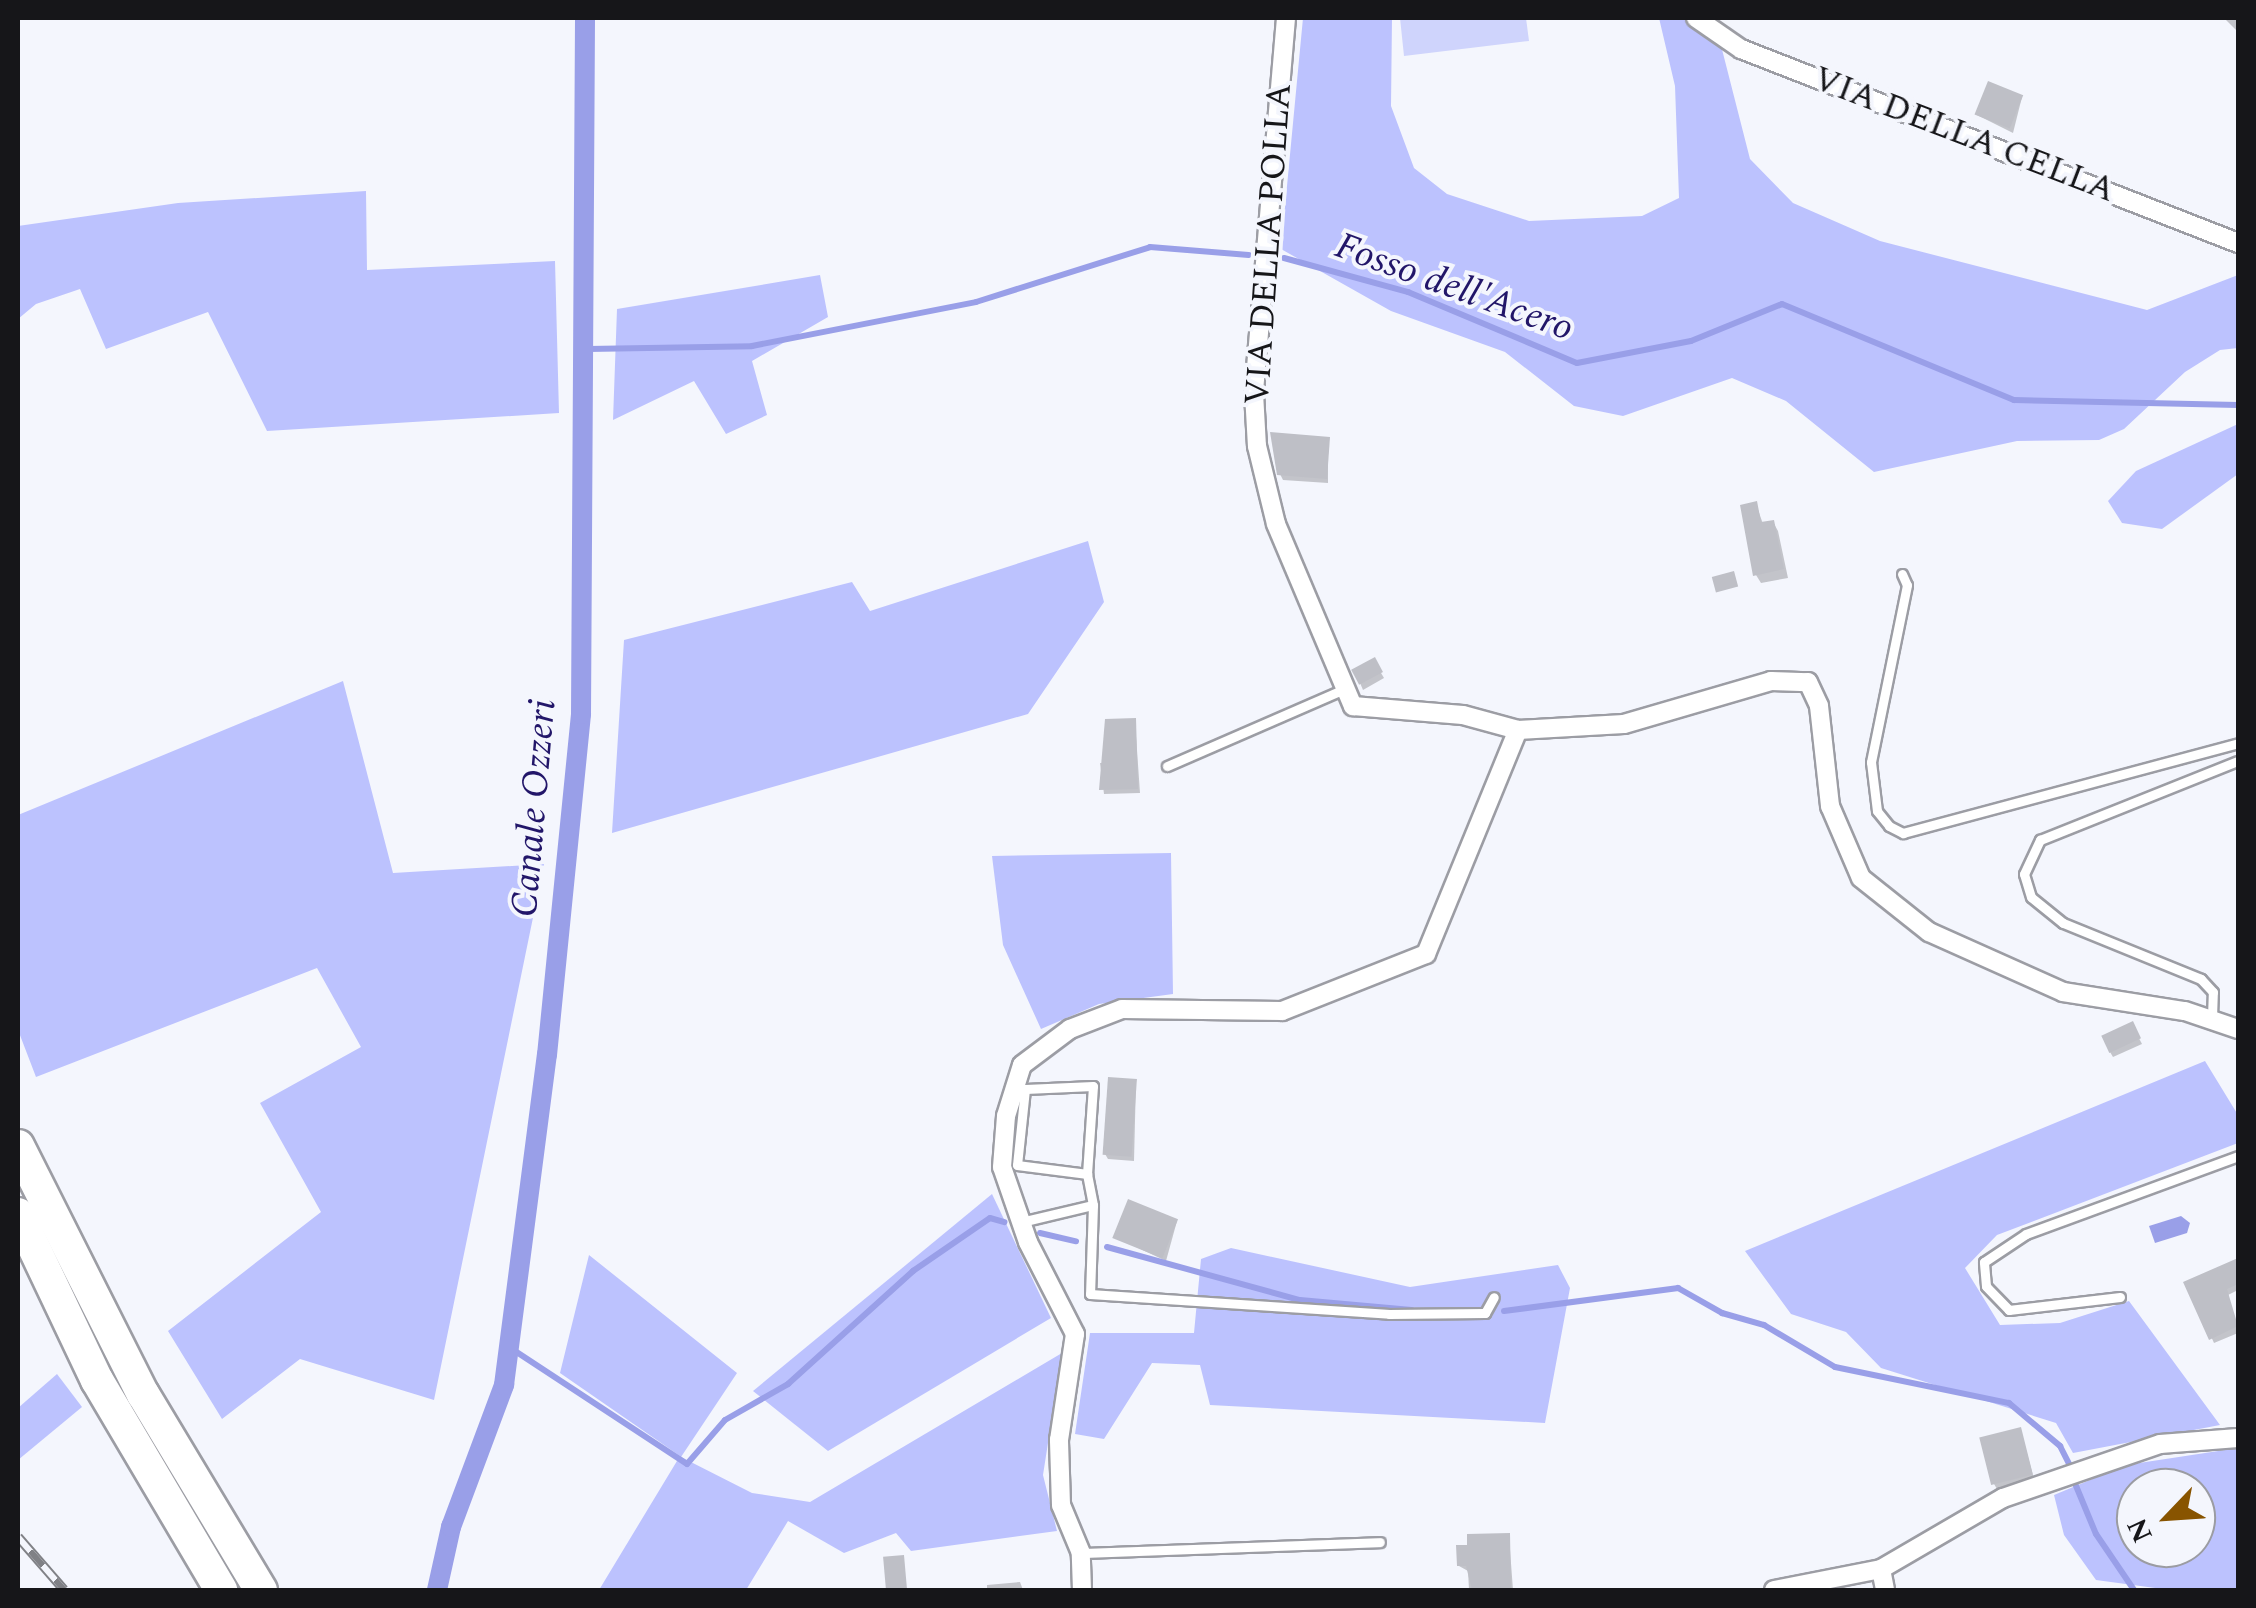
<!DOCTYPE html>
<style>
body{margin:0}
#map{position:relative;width:2256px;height:1608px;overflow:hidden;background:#f4f6fd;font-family:Spectral,serif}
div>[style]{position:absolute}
.green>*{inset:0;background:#cfd4fc}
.forest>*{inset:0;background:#bcc2fe}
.water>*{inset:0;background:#999fe8}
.shadow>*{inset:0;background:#0003}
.stream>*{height:6px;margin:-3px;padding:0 3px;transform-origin:3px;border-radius:3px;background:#999fe8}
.canal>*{height:20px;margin:-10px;padding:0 10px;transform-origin:10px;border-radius:10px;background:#999fe8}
.building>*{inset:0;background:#bebfc6;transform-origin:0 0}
.roads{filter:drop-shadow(2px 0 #9c9da4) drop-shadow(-2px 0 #9c9da4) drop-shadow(0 2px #9c9da4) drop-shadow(0 -2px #9c9da4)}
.lane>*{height:9px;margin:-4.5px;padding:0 4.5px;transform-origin:4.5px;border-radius:4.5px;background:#fff}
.street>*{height:18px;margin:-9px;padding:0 9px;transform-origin:9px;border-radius:9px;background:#fff}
.highway>*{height:32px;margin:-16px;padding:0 16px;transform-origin:16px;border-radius:16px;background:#fff}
.rail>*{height:10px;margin-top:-5px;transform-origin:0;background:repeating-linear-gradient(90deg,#f4f6fd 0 19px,#808186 0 38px);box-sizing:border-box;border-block:2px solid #808186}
span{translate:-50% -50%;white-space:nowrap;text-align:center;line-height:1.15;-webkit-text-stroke:8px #f4f6fd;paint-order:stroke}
.street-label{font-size:35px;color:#161619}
.water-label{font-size:38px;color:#221669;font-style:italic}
.frame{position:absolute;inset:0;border:20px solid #161619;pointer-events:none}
.north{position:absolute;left:2116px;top:1468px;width:100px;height:100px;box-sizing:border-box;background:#f4f6fd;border:2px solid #9b9ca2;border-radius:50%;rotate:245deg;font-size:28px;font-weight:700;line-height:40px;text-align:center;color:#161619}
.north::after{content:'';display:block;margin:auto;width:35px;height:45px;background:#885400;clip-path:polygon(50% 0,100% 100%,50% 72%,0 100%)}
</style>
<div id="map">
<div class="green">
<i style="clip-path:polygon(1400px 18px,1526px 18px,1529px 41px,1404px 56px)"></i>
</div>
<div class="forest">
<i style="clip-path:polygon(1303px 18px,1392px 18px,1391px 106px,1414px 168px,1447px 194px,1529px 221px,1642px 216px,1679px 198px,1675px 86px,1659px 18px,1714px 18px,1750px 159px,1793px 203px,1880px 241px,2147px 310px,2238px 275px,2238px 348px,2220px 350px,2185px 372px,2124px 429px,2099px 440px,2017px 441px,1874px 472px,1786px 401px,1732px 378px,1623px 416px,1574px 406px,1505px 352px,1391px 311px,1281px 249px)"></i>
<i style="clip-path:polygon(366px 191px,367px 270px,555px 261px,559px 413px,267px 431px,208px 312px,106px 349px,80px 289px,36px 304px,18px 319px,18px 226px,178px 203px)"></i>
<i style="clip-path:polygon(820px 275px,828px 317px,752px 361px,767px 415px,726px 434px,694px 381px,613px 420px,617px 309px)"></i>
<i style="clip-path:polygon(2238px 424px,2238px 474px,2162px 529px,2122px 523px,2108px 501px,2136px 471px)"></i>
<i style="clip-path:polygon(1088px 541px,1104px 602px,1028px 714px,612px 833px,624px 640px,852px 582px,870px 611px)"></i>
<i style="clip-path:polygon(343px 681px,393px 873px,544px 864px,434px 1400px,300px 1359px,222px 1419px,168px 1331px,321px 1212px,260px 1103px,361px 1047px,317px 968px,36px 1077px,18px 1030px,18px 815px)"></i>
<i style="clip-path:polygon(1171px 853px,1173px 994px,1099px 1004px,1041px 1029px,1003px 945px,992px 856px)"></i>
<i style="clip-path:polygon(2205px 1061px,2238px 1115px,2238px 1143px,1997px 1235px,1965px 1268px,2000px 1325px,2060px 1323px,2129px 1301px,2220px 1425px,2073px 1453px,2056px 1423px,1881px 1368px,1846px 1332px,1791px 1314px,1745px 1251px)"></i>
<i style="clip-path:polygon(992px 1194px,1051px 1318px,828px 1451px,753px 1391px)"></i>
<i style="clip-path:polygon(1231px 1248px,1410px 1287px,1558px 1265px,1570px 1288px,1545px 1423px,1210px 1405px,1200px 1365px,1152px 1363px,1104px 1439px,1075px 1434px,1090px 1333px,1194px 1333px,1201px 1259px)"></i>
<i style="clip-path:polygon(589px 1255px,737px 1373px,681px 1457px,752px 1493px,810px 1502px,1062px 1353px,1043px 1475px,1057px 1531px,911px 1551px,896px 1533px,844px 1553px,788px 1521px,746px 1590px,599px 1590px,680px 1456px,560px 1373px)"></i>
<i style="clip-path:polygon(57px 1374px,82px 1407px,18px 1460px,18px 1408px)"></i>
<i style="clip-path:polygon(evenodd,2238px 1448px,2238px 1590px,2170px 1590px,2096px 1580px,2064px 1535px,2054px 1495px,2126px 1465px,2238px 1448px,2136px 1488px,2196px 1488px,2196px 1548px,2136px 1548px,2136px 1488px)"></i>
</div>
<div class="water">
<i style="clip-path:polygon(2181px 1216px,2190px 1223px,2187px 1233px,2155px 1243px,2149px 1226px)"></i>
</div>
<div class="shadow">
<i style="clip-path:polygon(2238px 18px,2238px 32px,2224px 18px)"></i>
<i style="clip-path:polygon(2022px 97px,2013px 133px,1977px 115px)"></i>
<i style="clip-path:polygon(1328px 439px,1328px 483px,1283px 480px,1280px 474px)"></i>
<i style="clip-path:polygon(1756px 504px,1763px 524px,1773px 522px,1778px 531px,1788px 578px,1761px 583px,1756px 575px)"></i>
<i style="clip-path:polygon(1374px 661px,1384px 678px,1363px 690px,1355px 671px)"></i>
<i style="clip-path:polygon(1135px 721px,1140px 793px,1104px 794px,1100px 763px,1109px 763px)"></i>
<i style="clip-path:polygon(2132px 1025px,2142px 1044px,2113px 1057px,2110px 1052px)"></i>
<i style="clip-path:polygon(1136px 1081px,1134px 1161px,1108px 1159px,1105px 1154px)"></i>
<i style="clip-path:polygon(1177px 1221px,1166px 1261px,1115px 1237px)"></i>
<i style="clip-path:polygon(2238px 1260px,2238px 1290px,2228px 1295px,2238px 1333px,2214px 1343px,2187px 1284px)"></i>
<i style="clip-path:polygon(2022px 1435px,2034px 1479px,1997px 1489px,1994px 1484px)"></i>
<i style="clip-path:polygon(1509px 1536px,1513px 1590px,1469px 1590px,1468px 1571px,1459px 1566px)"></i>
<i style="clip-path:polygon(1020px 1582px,1023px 1590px,987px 1590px,987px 1585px)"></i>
</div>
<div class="stream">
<i style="left:1284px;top:258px;width:129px;rotate:15.3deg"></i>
<i style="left:1408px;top:292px;width:183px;rotate:22.8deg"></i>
<i style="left:1577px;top:363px;width:116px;rotate:-10.9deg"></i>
<i style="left:1691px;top:341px;width:98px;rotate:-22.1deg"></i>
<i style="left:1782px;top:304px;width:251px;rotate:22.5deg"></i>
<i style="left:2014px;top:400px;width:224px;rotate:1.3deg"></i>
<i style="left:588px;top:349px;width:164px;rotate:-1deg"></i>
<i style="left:752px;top:346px;width:228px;rotate:-11.1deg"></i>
<i style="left:976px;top:302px;width:182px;rotate:-17.5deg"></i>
<i style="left:1150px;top:247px;width:99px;rotate:4.6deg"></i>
<i style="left:1040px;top:1233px;width:37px;rotate:13deg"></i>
<i style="left:1107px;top:1247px;width:200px;rotate:15.4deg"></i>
<i style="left:1300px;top:1300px;width:112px;rotate:5.1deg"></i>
<i style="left:1504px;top:1311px;width:176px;rotate:-7.5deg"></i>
<i style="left:1678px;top:1288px;width:51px;rotate:29.6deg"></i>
<i style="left:1722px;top:1313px;width:44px;rotate:15.9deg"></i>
<i style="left:1764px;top:1325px;width:82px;rotate:30.6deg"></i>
<i style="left:1835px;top:1367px;width:178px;rotate:11.7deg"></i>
<i style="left:2009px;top:1403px;width:67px;rotate:40.1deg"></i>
<i style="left:2060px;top:1446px;width:20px;rotate:63deg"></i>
<i style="left:509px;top:1347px;width:213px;rotate:33.3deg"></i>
<i style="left:687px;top:1464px;width:58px;rotate:-49.2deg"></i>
<i style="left:725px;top:1420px;width:73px;rotate:-29.7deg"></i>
<i style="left:788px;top:1384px;width:169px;rotate:-42.1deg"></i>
<i style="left:913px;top:1271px;width:93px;rotate:-34.5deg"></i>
<i style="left:990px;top:1218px;width:15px;rotate:16deg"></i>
<i style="left:2074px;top:1481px;width:57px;rotate:67.5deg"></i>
<i style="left:2096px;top:1534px;width:68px;rotate:55.8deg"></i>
</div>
<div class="canal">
<i style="left:437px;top:1590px;width:65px;rotate:-77.5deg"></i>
<i style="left:451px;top:1527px;width:152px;rotate:-69.5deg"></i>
<i style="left:504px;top:1385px;width:333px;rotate:-82.6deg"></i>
<i style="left:547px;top:1055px;width:343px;rotate:-84.3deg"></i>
<i style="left:581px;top:714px;width:696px;rotate:-89.67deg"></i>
</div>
<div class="building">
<i style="left:1988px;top:81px;width:38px;height:36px;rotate:22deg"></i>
<i style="clip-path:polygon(1270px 432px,1330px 437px,1327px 479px,1277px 475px)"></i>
<i style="clip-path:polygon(1757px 501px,1761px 522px,1774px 520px,1784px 569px,1753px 576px,1740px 505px)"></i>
<i style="left:1734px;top:571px;width:16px;height:23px;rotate:75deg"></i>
<i style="left:1375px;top:657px;width:17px;height:27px;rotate:62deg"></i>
<i style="clip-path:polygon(1136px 718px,1138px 789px,1099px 790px,1105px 719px)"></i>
<i style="left:2133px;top:1021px;width:19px;height:35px;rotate:65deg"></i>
<i style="left:1108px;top:1077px;width:29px;height:78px;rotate:4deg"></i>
<i style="left:1128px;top:1199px;width:54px;height:42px;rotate:22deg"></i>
<i style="clip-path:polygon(2238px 1258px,2238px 1284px,2227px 1289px,2238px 1326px,2209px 1340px,2183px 1282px)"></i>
<i style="left:2021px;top:1427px;width:49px;height:43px;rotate:76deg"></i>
<i style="clip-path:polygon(1510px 1533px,1511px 1590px,1472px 1590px,1466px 1566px,1457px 1566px,1456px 1545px,1467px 1545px,1467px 1534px)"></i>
<i style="left:904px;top:1555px;width:35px;height:21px;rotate:85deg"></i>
</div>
<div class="roads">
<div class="lane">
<i style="left:1902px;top:574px;width:12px;rotate:66deg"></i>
<i style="left:1907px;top:585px;width:181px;rotate:101.5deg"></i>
<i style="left:1871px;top:762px;width:49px;rotate:83deg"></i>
<i style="left:1877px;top:811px;width:19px;rotate:51deg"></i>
<i style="left:1889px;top:826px;width:16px;rotate:27deg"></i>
<i style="left:1903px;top:833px;width:347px;rotate:-15deg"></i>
<i style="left:1167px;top:766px;width:191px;rotate:-23.5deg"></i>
<i style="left:2212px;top:1017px;width:25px;rotate:-88deg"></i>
<i style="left:2213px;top:992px;width:18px;rotate:-133deg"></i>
<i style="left:2201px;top:979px;width:149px;rotate:-157.9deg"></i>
<i style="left:2063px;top:923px;width:41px;rotate:-140.9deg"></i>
<i style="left:2031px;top:897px;width:24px;rotate:-107deg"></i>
<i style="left:2024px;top:874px;width:38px;rotate:-65deg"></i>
<i style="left:2040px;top:840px;width:213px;rotate:-21.8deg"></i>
<i style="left:1087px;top:1174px;width:88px;rotate:-86.1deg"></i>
<i style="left:1093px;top:1086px;width:68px;rotate:177.5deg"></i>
<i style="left:1025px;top:1089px;width:76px;rotate:96deg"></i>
<i style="left:1017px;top:1165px;width:71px;rotate:7.3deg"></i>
<i style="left:1087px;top:1174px;width:32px;rotate:79deg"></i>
<i style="left:1021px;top:1222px;width:74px;rotate:-13.3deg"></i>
<i style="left:1093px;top:1205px;width:89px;rotate:91.9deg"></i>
<i style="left:1090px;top:1294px;width:300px;rotate:3.8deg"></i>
<i style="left:1389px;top:1314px;width:96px;rotate:-0.6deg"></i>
<i style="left:1485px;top:1313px;width:18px;rotate:-61deg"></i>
<i style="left:2120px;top:1297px;width:112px;rotate:173.3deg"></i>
<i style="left:2009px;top:1310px;width:33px;rotate:-134deg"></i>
<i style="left:1986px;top:1286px;width:24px;rotate:-95deg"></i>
<i style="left:1984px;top:1262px;width:50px;rotate:-33.7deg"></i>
<i style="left:2026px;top:1234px;width:226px;rotate:-20.2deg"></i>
<i style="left:1081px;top:1553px;width:299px;rotate:-2.1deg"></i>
</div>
<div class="street">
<i style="left:1286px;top:18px;width:376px;rotate:94.9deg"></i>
<i style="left:1254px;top:393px;width:53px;rotate:86.8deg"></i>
<i style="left:1257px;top:446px;width:80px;rotate:76.3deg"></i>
<i style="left:1276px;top:524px;width:198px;rotate:67.1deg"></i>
<i style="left:1353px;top:706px;width:110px;rotate:4.7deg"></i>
<i style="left:1463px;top:715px;width:57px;rotate:15.3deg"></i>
<i style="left:1518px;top:730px;width:106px;rotate:-3.2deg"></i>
<i style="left:1624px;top:724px;width:153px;rotate:-16.3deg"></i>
<i style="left:1771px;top:681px;width:37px;rotate:2deg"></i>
<i style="left:1808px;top:682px;width:26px;rotate:65deg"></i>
<i style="left:1819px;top:706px;width:101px;rotate:83.7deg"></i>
<i style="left:1830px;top:806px;width:78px;rotate:66.7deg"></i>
<i style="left:1861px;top:878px;width:87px;rotate:38.5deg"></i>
<i style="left:1929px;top:932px;width:147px;rotate:24.1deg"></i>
<i style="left:2063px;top:992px;width:123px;rotate:8.9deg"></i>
<i style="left:2185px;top:1011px;width:56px;rotate:18.8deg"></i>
<i style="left:1696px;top:18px;width:55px;rotate:34.6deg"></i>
<i style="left:1741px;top:49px;width:534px;rotate:21.32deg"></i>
<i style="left:1881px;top:1569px;width:21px;rotate:79deg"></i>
<i style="left:1082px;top:1590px;width:37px;rotate:-92deg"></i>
<i style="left:1081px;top:1553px;width:52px;rotate:-112.6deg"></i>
<i style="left:1061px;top:1505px;width:65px;rotate:-91.8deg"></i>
<i style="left:1059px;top:1440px;width:107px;rotate:-81.4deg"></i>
<i style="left:1075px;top:1334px;width:103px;rotate:-117.1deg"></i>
<i style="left:1028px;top:1242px;width:79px;rotate:-109.1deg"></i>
<i style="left:1002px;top:1167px;width:51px;rotate:-85.5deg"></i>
<i style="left:1006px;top:1116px;width:53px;rotate:-72.6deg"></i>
<i style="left:1022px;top:1065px;width:60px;rotate:-36.9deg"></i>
<i style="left:1070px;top:1029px;width:56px;rotate:-21deg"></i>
<i style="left:1122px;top:1009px;width:160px;rotate:0.7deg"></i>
<i style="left:1282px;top:1011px;width:155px;rotate:-21.6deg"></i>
<i style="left:1426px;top:954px;width:242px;rotate:-67.7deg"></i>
<i style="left:1774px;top:1590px;width:109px;rotate:-11.1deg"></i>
<i style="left:1881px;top:1569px;width:141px;rotate:-30.2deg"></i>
<i style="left:2003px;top:1498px;width:166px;rotate:-19deg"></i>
<i style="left:2160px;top:1444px;width:78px;rotate:-4.4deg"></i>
</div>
<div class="highway">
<i style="left:18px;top:1146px;width:278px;rotate:63.3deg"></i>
<i style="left:143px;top:1394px;width:229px;rotate:59deg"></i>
<i style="left:18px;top:1214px;width:184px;rotate:64.6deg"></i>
<i style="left:97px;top:1380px;width:244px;rotate:59.4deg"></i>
</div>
</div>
<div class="rail">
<i style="left:18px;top:1537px;width:70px;rotate:49deg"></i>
</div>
<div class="street-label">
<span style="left:1964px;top:135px;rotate:21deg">VIA DELLA CELLA</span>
<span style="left:1269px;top:244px;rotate:-86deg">VIA DELLA POLLA</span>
</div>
<div class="water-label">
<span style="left:1454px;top:288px;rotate:20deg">Fosso dell'Acero</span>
<span style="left:535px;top:808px;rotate:-85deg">Canale Ozzeri</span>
</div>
<div class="frame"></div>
<div class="north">N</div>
</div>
